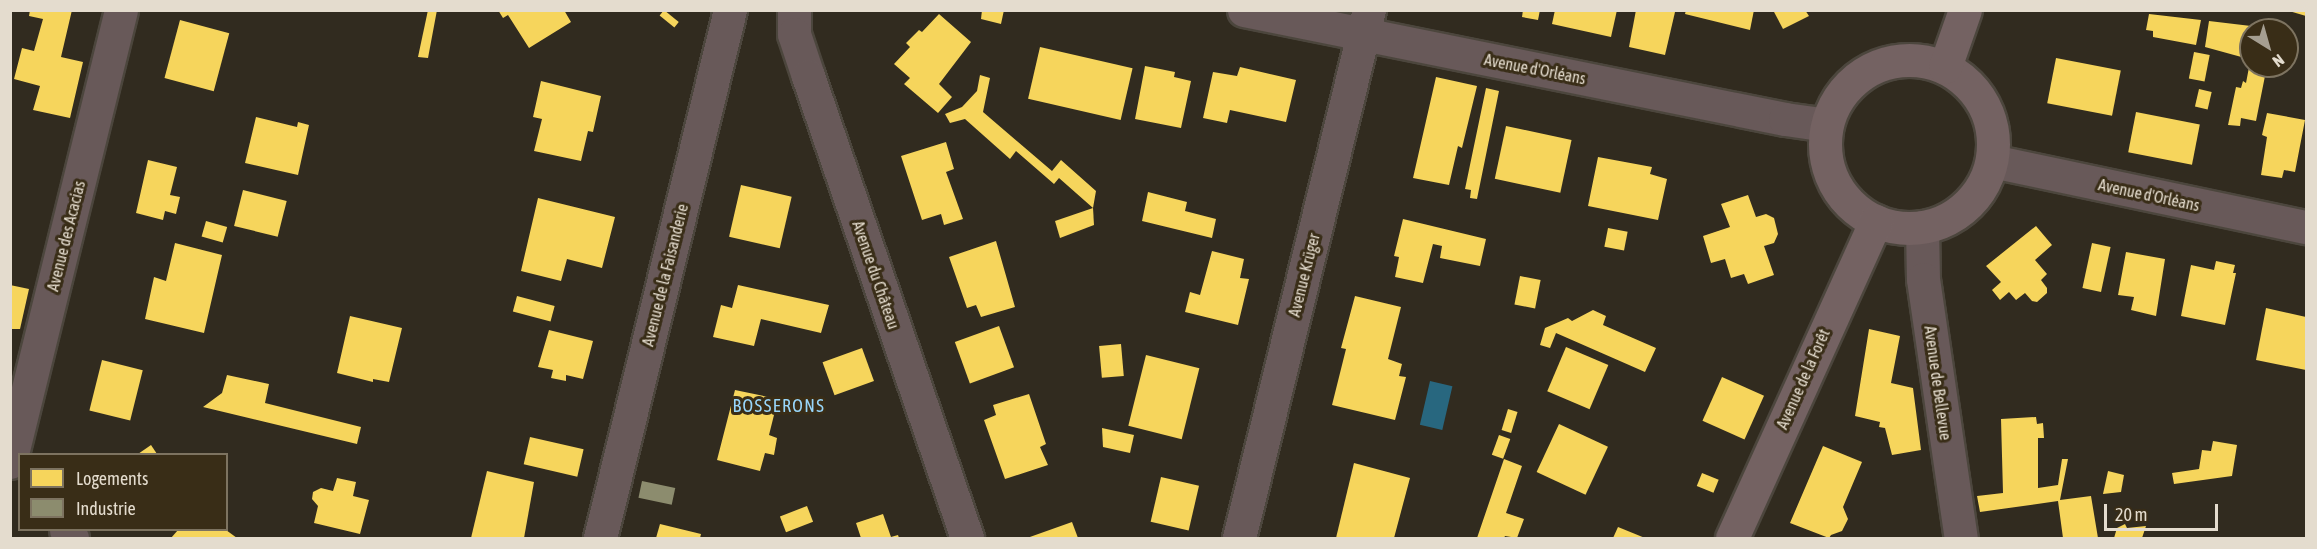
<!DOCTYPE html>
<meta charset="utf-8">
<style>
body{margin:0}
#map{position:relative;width:2317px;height:549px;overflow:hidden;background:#312b1f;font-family:"Asap Condensed",sans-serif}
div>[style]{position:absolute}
.water>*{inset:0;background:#28677f;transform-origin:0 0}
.homes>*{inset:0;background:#f6d55c;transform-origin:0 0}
.industry>*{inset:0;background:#8c8c6e;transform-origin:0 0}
.roads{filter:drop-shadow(2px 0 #4c463d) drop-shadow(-2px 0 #4c463d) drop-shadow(0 2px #4c463d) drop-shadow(0 -2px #4c463d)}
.street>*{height:33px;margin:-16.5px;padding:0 16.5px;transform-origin:16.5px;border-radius:16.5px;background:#685959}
.secondary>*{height:33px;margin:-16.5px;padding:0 16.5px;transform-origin:16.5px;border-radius:16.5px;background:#746262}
.secondary>.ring{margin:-16.5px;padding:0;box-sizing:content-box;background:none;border:33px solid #746262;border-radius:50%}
span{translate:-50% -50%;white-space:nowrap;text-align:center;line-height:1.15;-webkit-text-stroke:6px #392d17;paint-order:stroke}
.street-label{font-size:16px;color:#e4dcce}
.neighbourhood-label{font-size:18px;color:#98d6fa;letter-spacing:1.5px}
.frame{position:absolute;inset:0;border:12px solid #e4dcce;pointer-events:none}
.legend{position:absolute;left:18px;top:453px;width:210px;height:78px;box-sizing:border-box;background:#392d17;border:2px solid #7d7360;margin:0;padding:8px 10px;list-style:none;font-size:18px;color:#e4dcce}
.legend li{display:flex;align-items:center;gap:12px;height:30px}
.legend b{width:30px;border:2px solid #7d7360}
.north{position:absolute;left:2239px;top:18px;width:60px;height:60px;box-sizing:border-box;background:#392d17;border:2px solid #7d7360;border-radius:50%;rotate:143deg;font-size:16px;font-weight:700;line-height:24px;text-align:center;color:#e4dcce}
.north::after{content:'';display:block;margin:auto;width:21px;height:27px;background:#a59e91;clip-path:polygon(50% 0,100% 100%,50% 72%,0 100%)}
.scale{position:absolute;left:2104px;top:504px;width:114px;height:27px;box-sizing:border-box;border:3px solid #e4dcce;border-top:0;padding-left:8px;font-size:18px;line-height:21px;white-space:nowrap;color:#e4dcce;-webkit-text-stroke:4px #392d17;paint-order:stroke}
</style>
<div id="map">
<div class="water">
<i style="left:1430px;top:381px;width:23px;height:45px;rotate:13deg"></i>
</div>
<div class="homes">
<i style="clip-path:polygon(30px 10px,72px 10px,61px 57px,83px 62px,70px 118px,33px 110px,40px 86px,14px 79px,22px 48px,34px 51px,43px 19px,29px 16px)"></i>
<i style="clip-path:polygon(428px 10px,437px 10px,428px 58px,418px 57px)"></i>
<i style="clip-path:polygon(498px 10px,564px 10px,571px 22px,529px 48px,508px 15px,503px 18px)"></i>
<i style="left:664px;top:10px;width:19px;height:7px;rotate:39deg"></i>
<i style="clip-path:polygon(982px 10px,1004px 10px,1001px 24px,981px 19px)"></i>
<i style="clip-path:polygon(1523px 10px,1540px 10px,1538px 20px,1522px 17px)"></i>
<i style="clip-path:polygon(1555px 10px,1617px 10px,1611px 37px,1552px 24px)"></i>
<i style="clip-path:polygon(1636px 10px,1675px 12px,1665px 55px,1629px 47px)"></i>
<i style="clip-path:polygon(1686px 10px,1754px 10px,1750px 30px,1685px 14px)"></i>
<i style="clip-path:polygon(1773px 10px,1805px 10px,1809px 16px,1783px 29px)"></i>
<i style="clip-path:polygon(2289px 10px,2306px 10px,2306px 16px,2289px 11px)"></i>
<i style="clip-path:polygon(939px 14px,971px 42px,939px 84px,952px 97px,938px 113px,904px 84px,910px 78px,894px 64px,910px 47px,906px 43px,919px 30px,922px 32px)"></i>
<i style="clip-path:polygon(2149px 14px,2201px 20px,2196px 45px,2153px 37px,2153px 31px,2146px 30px)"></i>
<i style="left:180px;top:20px;width:51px;height:60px;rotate:15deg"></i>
<i style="clip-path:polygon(2209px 21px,2251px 26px,2245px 58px,2205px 47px)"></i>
<i style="left:1040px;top:47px;width:95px;height:53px;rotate:13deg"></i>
<i style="left:2194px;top:52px;width:16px;height:27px;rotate:11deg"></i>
<i style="left:2056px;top:58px;width:66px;height:46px;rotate:11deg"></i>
<i style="clip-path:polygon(2250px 62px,2251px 66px,2267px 66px,2256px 121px,2241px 118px,2240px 126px,2228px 125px,2236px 87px,2241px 88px,2243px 81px,2246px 83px)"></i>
<i style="clip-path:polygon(1145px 66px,1175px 72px,1174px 77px,1191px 81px,1181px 128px,1135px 119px)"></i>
<i style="clip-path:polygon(1240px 67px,1296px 80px,1286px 122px,1230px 110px,1227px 123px,1203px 118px,1213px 72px,1237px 76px)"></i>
<i style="clip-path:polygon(980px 75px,990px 78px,983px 112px,1052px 171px,1061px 160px,1096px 191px,1093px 208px,1059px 178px,1054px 184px,1016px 151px,1010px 159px,965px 119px,950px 123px,945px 114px,962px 107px,977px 91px)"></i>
<i style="clip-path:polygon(1436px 77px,1477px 86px,1462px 148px,1458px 146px,1449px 185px,1413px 178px)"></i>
<i style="clip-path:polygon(541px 81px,601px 96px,593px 132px,588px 131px,581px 161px,534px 151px,542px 119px,533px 117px)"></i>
<i style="clip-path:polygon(1486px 88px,1499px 91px,1477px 199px,1470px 198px,1471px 190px,1465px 189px)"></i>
<i style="left:2199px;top:89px;width:13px;height:18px;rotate:13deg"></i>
<i style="left:2136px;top:112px;width:65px;height:41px;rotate:11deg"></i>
<i style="clip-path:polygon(2267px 113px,2305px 120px,2295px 172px,2284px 170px,2282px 178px,2261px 175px,2267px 137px,2262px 135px)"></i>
<i style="clip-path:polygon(256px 117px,297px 127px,298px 122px,309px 125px,298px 175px,245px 163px)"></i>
<i style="left:1506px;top:126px;width:67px;height:54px;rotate:12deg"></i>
<i style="clip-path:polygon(946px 142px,954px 169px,946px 172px,963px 219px,944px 225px,941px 214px,922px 220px,901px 156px)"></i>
<i style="clip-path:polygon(1598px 157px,1652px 167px,1650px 174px,1667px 179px,1658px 220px,1588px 206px)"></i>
<i style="clip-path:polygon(148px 160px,177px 167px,170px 195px,180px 197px,176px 214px,165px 211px,163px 220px,136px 213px)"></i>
<i style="left:741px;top:185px;width:52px;height:53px;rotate:13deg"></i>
<i style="left:243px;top:190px;width:45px;height:37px;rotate:14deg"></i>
<i style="clip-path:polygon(1148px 192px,1187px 202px,1185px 211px,1216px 219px,1212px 238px,1142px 221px)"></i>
<i style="clip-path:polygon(1748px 195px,1756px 217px,1766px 214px,1774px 218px,1778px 234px,1774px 243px,1764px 246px,1774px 275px,1748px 284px,1744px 274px,1731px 278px,1725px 259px,1711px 263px,1703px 236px,1730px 227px,1721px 204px)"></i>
<i style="clip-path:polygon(538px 198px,615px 217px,602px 268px,567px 259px,561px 281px,521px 271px)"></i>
<i style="clip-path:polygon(1093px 208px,1094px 225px,1060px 238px,1055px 221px)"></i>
<i style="clip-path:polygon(1403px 219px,1486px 239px,1480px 266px,1440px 258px,1442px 246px,1433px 244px,1423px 283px,1395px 277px,1399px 257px,1394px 256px)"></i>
<i style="left:206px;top:221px;width:22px;height:16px;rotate:16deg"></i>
<i style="clip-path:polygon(2036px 226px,2052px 245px,2035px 260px,2047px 274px,2041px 280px,2047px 288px,2047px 293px,2037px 302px,2032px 301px,2025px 293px,2016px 300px,2009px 292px,2000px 300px,1992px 290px,2001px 282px,1986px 266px)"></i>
<i style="left:1608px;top:228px;width:20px;height:19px;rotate:11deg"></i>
<i style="clip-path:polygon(996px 241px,1015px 307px,981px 317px,976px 305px,967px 308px,949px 257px)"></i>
<i style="clip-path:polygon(175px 243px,222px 255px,204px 333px,145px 319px,154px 277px,166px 281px)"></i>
<i style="left:2092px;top:243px;width:19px;height:46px;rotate:12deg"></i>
<i style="clip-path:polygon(1212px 251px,1244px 259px,1240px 278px,1249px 279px,1238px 325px,1185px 312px,1190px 292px,1200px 295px)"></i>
<i style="clip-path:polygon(2126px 252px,2165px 259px,2156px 316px,2131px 310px,2134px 297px,2118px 295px)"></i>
<i style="clip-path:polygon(2216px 261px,2235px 265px,2233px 273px,2236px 273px,2225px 325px,2181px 316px,2191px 265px,2214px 270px)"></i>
<i style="left:1520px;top:276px;width:21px;height:29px;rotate:11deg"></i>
<i style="clip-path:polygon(10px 285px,29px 289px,20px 329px,10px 329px)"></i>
<i style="clip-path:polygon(738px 285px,829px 305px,821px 333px,761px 319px,754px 346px,713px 337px,721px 305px,732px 308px)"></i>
<i style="left:517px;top:296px;width:39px;height:16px;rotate:15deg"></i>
<i style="clip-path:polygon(1355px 296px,1401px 307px,1388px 359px,1402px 364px,1399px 376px,1406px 377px,1395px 420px,1332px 405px,1346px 349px,1341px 348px)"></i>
<i style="clip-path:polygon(2266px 308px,2306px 317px,2306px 370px,2256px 360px)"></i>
<i style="clip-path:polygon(1593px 310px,1606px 316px,1603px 325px,1656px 348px,1645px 372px,1556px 333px,1550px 348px,1540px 345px,1545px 328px,1568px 318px,1572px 321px)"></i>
<i style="clip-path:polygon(350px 316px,402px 328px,389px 382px,373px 379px,373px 382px,337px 373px)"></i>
<i style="left:999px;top:326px;width:44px;height:47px;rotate:70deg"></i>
<i style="clip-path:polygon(1869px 329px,1900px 336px,1891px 383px,1913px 388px,1921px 450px,1892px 455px,1885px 428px,1879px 427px,1880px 422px,1855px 416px)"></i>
<i style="clip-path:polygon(549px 330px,593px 341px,583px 379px,566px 375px,566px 381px,551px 378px,553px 370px,538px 367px)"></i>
<i style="left:1121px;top:344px;width:32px;height:22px;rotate:85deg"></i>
<i style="left:1566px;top:347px;width:46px;height:48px;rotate:23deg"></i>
<i style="left:862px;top:348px;width:35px;height:42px;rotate:70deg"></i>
<i style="left:1146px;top:355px;width:55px;height:73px;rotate:14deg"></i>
<i style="left:102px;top:360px;width:42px;height:52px;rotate:14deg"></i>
<i style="clip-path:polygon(227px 375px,269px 384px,265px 403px,361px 427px,357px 444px,203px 407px,222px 393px)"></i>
<i style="left:1722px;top:377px;width:46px;height:48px;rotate:24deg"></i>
<i style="clip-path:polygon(735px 390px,778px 399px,769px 435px,777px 438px,774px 455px,765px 453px,760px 471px,717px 460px)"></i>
<i style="clip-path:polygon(1029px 394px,1046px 444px,1040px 447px,1048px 465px,1005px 479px,984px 420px,996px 415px,993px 405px)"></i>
<i style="left:1508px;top:409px;width:10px;height:22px;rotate:17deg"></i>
<i style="clip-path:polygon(2036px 417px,2037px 424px,2043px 423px,2044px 438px,2038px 438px,2038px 488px,2058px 485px,2062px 459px,2068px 459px,2060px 500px,2091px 496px,2098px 538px,2063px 538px,2058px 501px,1980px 512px,1977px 496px,2003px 493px,2001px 419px)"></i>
<i style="left:1559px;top:424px;width:54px;height:53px;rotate:25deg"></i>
<i style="clip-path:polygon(1102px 428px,1134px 435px,1130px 453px,1103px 447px)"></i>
<i style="left:1499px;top:435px;width:12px;height:21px;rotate:20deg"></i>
<i style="left:530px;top:437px;width:55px;height:28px;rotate:13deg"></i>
<i style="clip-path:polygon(2213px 441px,2237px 445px,2232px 476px,2174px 484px,2172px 473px,2199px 469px,2202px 450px,2211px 451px)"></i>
<i style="clip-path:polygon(151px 445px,157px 454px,138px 454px)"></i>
<i style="clip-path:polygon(1823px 446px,1862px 462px,1843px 507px,1848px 519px,1842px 531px,1831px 535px,1829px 538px,1790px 523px)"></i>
<i style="clip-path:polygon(1504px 459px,1522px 466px,1506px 513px,1524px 519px,1517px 538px,1505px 536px,1504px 538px,1477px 538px)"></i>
<i style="clip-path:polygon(1354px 463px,1410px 478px,1394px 538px,1336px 538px)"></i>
<i style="clip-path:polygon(487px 471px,534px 482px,524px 538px,471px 538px)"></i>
<i style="clip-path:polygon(2108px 471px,2124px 475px,2121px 492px,2103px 494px)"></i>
<i style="left:1702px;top:473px;width:18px;height:14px;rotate:22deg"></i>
<i style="left:1161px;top:477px;width:39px;height:46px;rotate:13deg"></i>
<i style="clip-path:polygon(337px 478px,356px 482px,353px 496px,369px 500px,360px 534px,314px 523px,318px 506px,312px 499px,313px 492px,321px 488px,333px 491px)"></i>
<i style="left:807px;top:506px;width:17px;height:29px;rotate:69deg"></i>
<i style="clip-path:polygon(883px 514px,891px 537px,898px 535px,899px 538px,861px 538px,856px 523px)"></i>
<i style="clip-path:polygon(1072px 522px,1078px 538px,1027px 538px)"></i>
<i style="clip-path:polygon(660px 524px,701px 534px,700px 538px,656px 538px)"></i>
<i style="clip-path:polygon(2125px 524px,2127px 528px,2146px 526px,2142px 538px,2114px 538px,2117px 528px)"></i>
<i style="clip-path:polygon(1618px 527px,1645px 538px,1613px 538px)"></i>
<i style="clip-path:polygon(178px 530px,226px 530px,237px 538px,171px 538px)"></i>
</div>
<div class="industry">
<i style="left:642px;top:481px;width:34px;height:17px;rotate:12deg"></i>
</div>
<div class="roads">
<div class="street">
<i style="left:794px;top:10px;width:24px;rotate:90deg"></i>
<i style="left:794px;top:34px;width:44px;rotate:71.6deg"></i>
<i style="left:808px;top:76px;width:489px;rotate:71deg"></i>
<i style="left:1244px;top:10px;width:552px;rotate:11.39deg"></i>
<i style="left:1785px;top:119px;width:42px;rotate:8.1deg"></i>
<i style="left:1992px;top:161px;width:321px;rotate:11.9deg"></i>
<i style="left:1922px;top:227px;width:52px;rotate:88.9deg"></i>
<i style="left:1923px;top:279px;width:262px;rotate:81.7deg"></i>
<i style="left:10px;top:462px;width:465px;rotate:-76.2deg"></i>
<i style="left:66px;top:530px;width:10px;rotate:53deg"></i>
<i style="left:600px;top:538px;width:544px;rotate:-76.17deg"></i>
<i style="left:1239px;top:538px;width:544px;rotate:-76.17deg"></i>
</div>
<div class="secondary">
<i class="ring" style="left:1825px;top:60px;width:135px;height:135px"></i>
<i style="left:1945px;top:67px;width:60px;rotate:-70.7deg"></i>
<i style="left:1732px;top:538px;width:348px;rotate:-65.6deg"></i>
</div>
</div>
<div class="street-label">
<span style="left:1535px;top:69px;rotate:11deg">Avenue d'Orléans</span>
<span style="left:2149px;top:195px;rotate:12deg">Avenue d'Orléans</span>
<span style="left:66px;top:236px;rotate:-76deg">Avenue des Acacias</span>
<span style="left:665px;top:275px;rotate:-76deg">Avenue de la Faisanderie</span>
<span style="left:876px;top:275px;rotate:71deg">Avenue du Château</span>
<span style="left:1304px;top:275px;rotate:-76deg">Avenue Krüger</span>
<span style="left:1803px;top:379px;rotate:-66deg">Avenue de la Forêt</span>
<span style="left:1938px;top:383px;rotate:82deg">Avenue de Bellevue</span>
</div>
<div class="neighbourhood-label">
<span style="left:779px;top:406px">BOSSERONS</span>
</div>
<div class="frame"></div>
<ul class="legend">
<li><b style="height:16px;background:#f6d55c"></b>Logements</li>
<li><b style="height:16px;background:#8c8c6e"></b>Industrie</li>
</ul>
<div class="north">N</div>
<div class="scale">20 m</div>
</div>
